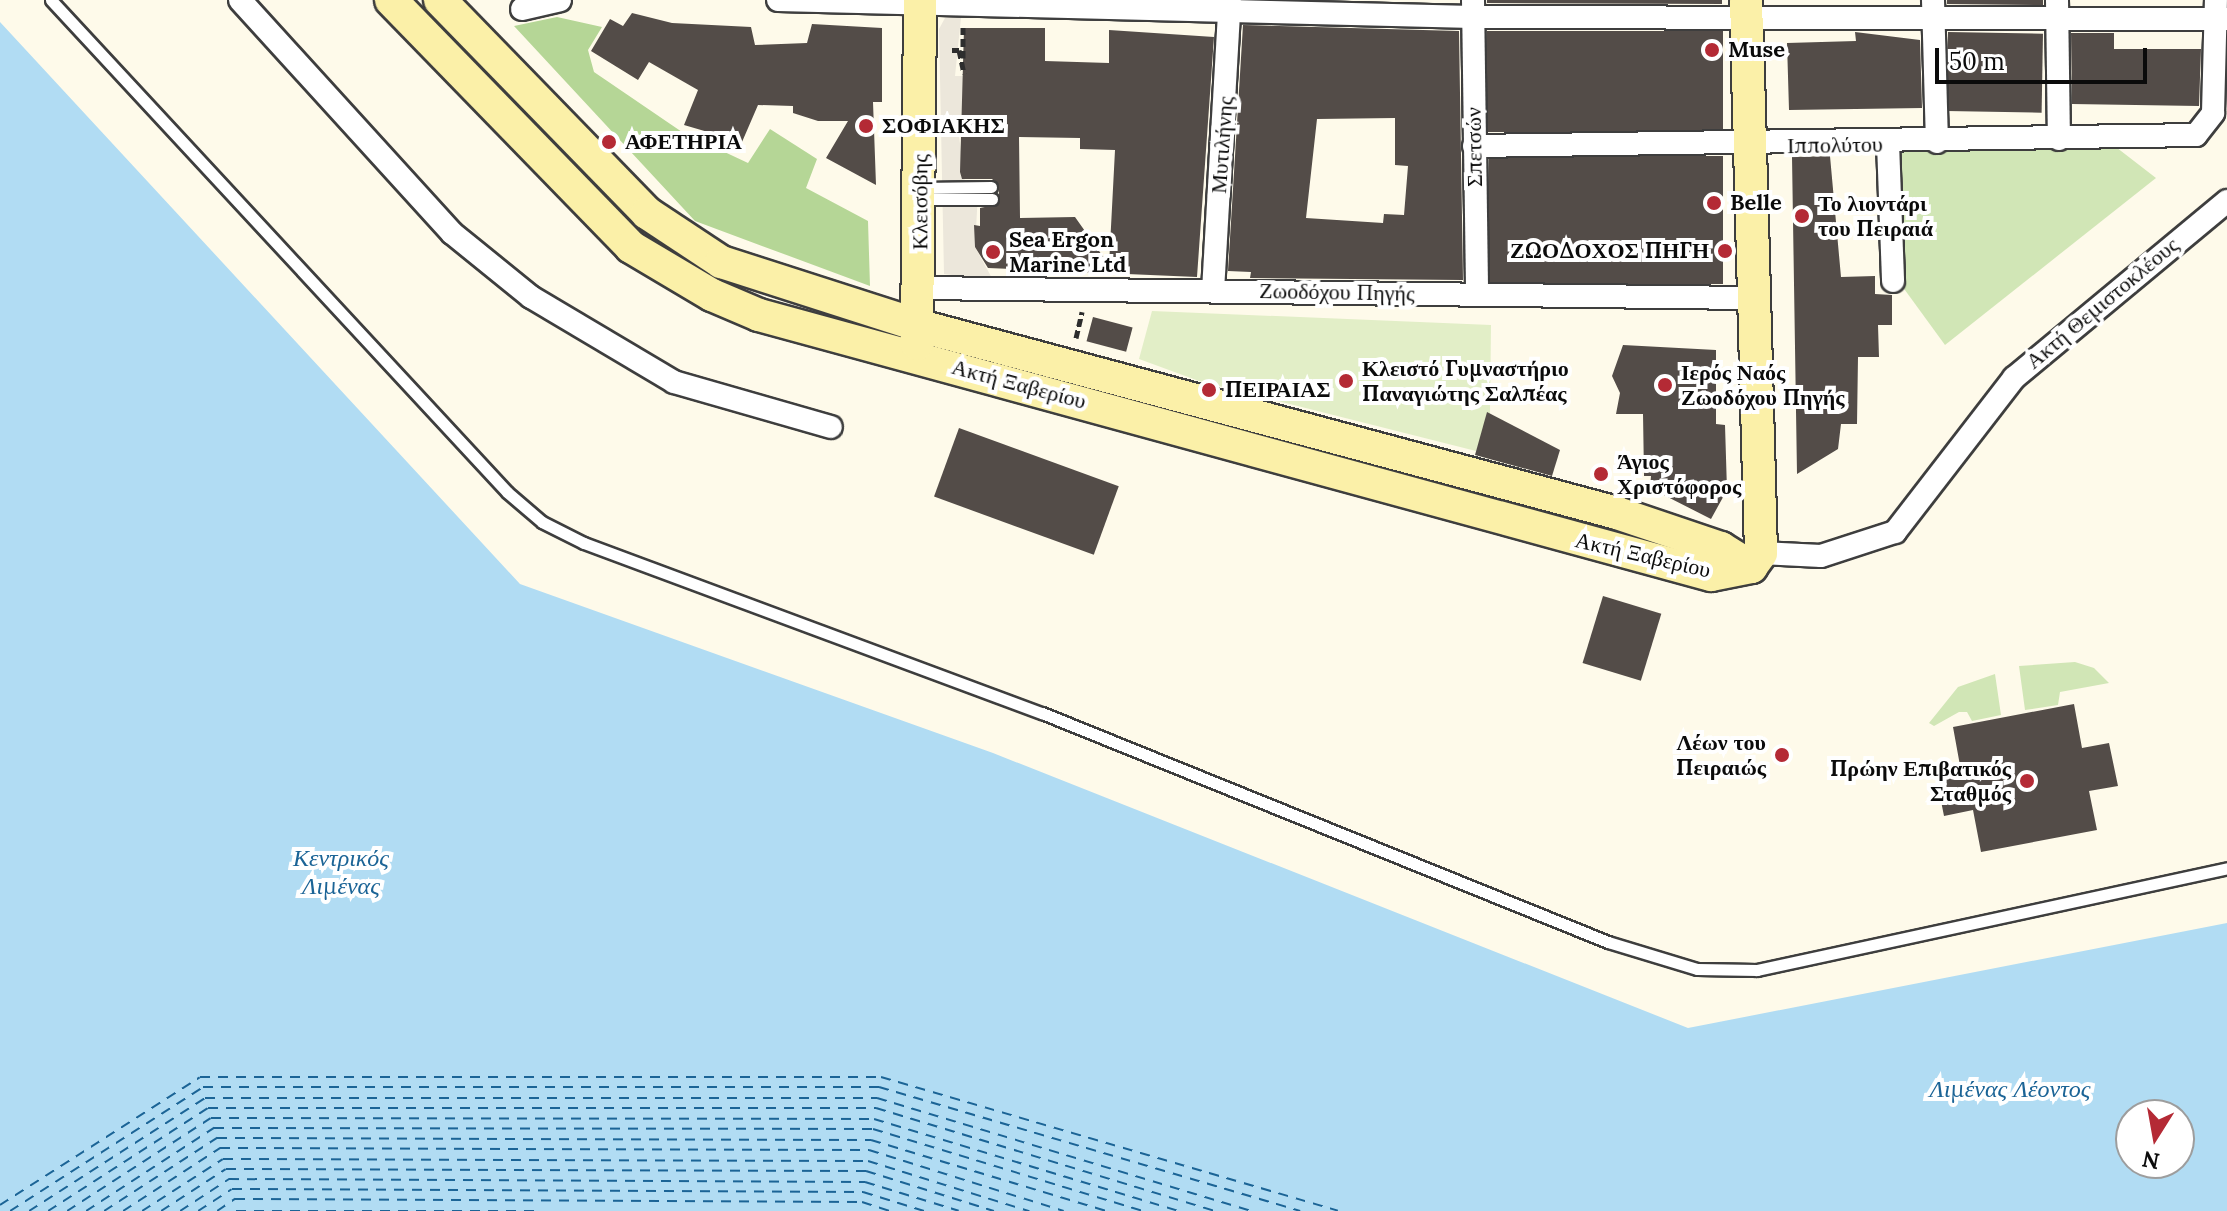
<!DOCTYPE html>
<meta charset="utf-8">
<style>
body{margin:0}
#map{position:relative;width:2227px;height:1211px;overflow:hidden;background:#fefaea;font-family:Lora,serif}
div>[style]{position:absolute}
.green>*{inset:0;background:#d1e6b6}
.forest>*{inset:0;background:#b5d696}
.pitch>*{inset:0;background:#e2eec7}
.plaza>*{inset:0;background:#ece7db}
.water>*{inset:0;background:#b1dcf3}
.ferry>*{height:2px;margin-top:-1px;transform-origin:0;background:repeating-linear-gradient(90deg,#1b6496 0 10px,transparent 0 18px)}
.building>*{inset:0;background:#534c48;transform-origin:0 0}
.path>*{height:5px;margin-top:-2.5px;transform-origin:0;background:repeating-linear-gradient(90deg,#2d2d2d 0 8px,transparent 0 12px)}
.roads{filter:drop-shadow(2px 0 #3e3e3e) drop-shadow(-2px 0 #3e3e3e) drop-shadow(0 2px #3e3e3e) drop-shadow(0 -2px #3e3e3e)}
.lane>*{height:11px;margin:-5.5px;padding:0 5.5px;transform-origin:5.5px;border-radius:5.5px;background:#fff}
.street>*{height:22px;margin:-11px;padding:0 11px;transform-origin:11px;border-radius:11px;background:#fff}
.secondary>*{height:32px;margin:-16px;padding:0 16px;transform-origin:16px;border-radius:16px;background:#fbf0a8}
.dots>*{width:22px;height:22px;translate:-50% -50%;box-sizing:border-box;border:4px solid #fff;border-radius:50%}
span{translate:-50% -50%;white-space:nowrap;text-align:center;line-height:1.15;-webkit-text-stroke:8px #fff;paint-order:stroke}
.poi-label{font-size:22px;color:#0b0b0b;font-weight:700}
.left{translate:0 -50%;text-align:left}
.right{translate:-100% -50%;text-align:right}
.street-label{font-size:22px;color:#0b0b0b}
.water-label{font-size:24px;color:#1b6496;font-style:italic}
.north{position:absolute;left:2115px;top:1099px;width:80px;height:80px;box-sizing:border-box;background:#fff;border:2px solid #9d9d9d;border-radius:50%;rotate:191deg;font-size:22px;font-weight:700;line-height:32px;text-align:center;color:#0b0b0b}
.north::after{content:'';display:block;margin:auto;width:28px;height:36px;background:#b42a35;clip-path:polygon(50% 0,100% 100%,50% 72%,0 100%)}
.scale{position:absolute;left:1935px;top:48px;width:212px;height:36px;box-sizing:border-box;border:4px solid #0b0b0b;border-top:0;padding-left:10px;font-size:24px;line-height:28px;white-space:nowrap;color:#0b0b0b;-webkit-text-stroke:6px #fff;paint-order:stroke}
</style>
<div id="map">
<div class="green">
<i style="clip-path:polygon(2112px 144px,2156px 178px,1945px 345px,1902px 286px,1897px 152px)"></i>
<i style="clip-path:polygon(2075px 662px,2094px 668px,2109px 683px,2060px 692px,2058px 705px,2025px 710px,2019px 666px)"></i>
<i style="clip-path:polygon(1995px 674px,2001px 715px,1972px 721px,1967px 712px,1959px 712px,1934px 726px,1929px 723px,1958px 687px)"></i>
</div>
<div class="forest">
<i style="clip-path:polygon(557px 17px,602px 27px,588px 50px,594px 72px,682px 132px,748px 163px,770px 129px,817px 159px,806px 188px,868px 221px,870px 286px,695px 221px,514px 26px)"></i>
</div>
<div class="pitch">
<i style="clip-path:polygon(1152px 311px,1491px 325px,1490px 414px,1476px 451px,1199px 381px,1139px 359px)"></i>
</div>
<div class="plaza">
<i style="clip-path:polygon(945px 18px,961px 18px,955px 76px,965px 76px,962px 130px,971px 135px,959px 136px,965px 182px,954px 182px,955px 193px,978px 193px,975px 247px,993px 280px,944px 274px,939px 29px)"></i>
</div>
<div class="water">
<i style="clip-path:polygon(evenodd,0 22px,520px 584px,993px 753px,1688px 1028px,2227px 923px,2227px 1211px,0 1211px,0 22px,2131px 1115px,2179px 1115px,2179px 1163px,2131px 1163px,2131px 1115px)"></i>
</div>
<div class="ferry">
<i style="left:0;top:1205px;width:237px;rotate:-32.6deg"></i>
<i style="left:200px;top:1077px;width:681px"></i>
<i style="left:881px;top:1077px;width:476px;rotate:16.3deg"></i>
<i style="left:10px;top:1211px;width:229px;rotate:-32.7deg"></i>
<i style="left:203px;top:1087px;width:676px"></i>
<i style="left:879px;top:1087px;width:439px;rotate:16.4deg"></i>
<i style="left:29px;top:1211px;width:209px;rotate:-32.7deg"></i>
<i style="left:205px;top:1098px;width:672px"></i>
<i style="left:877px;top:1098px;width:391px;rotate:16.8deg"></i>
<i style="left:48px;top:1211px;width:190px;rotate:-32.8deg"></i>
<i style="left:208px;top:1108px;width:668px"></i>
<i style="left:876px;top:1108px;width:354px;rotate:16.9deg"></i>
<i style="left:67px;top:1211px;width:171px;rotate:-32.9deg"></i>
<i style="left:211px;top:1118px;width:663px;rotate:0.09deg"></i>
<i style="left:874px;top:1119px;width:318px;rotate:16.8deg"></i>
<i style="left:86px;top:1211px;width:153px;rotate:-33deg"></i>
<i style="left:214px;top:1128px;width:659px;rotate:0.09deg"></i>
<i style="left:873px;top:1129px;width:282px;rotate:16.9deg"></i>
<i style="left:104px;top:1211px;width:135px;rotate:-32.9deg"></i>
<i style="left:217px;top:1138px;width:654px;rotate:0.18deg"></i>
<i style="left:871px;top:1140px;width:245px;rotate:16.8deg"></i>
<i style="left:123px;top:1211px;width:116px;rotate:-33deg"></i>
<i style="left:220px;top:1148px;width:649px;rotate:0.18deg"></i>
<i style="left:869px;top:1150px;width:204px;rotate:17.4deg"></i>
<i style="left:142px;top:1211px;width:96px;rotate:-32.7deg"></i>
<i style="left:223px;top:1159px;width:645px;rotate:0.18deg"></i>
<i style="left:868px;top:1161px;width:169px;rotate:17.3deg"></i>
<i style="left:161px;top:1211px;width:77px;rotate:-32.9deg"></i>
<i style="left:226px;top:1169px;width:640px;rotate:0.18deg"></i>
<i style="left:866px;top:1171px;width:134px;rotate:17.4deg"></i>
<i style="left:180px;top:1211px;width:59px;rotate:-33.1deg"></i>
<i style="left:229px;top:1179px;width:636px;rotate:0.27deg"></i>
<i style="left:865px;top:1182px;width:98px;rotate:17.1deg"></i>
<i style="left:198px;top:1211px;width:40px;rotate:-32.9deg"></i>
<i style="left:232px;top:1189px;width:631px;rotate:0.27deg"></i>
<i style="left:863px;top:1192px;width:64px;rotate:17.3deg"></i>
<i style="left:217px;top:1211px;width:22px;rotate:-34deg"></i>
<i style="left:235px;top:1199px;width:627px;rotate:0.27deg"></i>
<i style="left:862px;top:1202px;width:29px;rotate:18deg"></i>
<i style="left:236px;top:1211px;width:299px"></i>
</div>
<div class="building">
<i style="clip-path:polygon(1487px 0,1722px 0,1722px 4px,1487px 3px)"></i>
<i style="clip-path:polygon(1947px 0,2043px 0,2043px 5px,1947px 4px)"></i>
<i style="clip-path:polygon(632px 13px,672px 23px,751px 27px,755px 45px,807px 43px,812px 24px,882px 28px,882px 102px,873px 102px,876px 185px,826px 158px,848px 121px,818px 121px,793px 113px,793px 106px,758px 105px,742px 142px,684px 125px,698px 90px,649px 62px,638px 80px,591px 51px,610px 19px,623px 26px)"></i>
<i style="clip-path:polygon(evenodd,1243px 25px,1459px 31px,1463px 280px,1250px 278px,1251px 272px,1228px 271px,1243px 25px,1395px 118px,1395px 165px,1408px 166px,1404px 215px,1384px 214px,1383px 223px,1306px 218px,1317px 119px,1395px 118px)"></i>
<i style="clip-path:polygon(evenodd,964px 28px,1045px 28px,1045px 61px,1109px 63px,1109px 30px,1214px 37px,1197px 277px,988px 268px,975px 247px,974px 225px,980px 226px,980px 208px,999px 204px,999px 186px,992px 179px,962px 179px,960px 172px,964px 28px,1019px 137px,1080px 138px,1080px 149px,1115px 150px,1109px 265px,1075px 217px,1020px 218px,1019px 137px)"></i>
<i style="left:1487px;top:31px;width:236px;height:101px"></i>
<i style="clip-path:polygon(1855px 32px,1920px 40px,1922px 108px,1789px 110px,1787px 43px,1856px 41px)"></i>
<i style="left:1948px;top:32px;width:95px;height:79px;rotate:1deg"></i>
<i style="clip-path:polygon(2071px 33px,2114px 33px,2114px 49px,2201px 49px,2199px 106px,2072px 104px)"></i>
<i style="left:1723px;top:156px;width:128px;height:234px;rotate:90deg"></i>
<i style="clip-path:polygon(1830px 156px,1841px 277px,1875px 276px,1875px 294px,1892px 295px,1892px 325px,1878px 325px,1879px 357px,1858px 357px,1857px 424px,1841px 424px,1838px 449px,1797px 474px,1792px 157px)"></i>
<i style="left:1093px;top:317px;width:41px;height:25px;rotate:15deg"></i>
<i style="clip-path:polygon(1623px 345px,1716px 350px,1716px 424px,1725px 425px,1727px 490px,1711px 519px,1650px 488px,1651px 476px,1644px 476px,1643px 414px,1616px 414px,1620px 393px,1612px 376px)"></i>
<i style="clip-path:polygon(1487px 412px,1560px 450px,1552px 476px,1475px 455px)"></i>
<i style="left:959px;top:428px;width:170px;height:73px;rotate:20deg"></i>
<i style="left:1603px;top:596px;width:61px;height:70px;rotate:17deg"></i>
<i style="clip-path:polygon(2074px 704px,2082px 748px,2109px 743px,2118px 786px,2089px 791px,2097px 830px,1981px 852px,1973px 810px,1944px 816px,1936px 776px,1961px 771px,1953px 727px)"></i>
</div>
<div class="path">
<i style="left:963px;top:27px;width:31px;rotate:90deg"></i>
<i style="left:952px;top:50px;width:7px"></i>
<i style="left:959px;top:50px;width:24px;rotate:78deg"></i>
<i style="left:1076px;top:338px;width:27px;rotate:-77deg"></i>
</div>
<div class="roads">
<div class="lane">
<i style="left:51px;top:0;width:671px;rotate:47.17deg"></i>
<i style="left:507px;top:492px;width:46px;rotate:40.6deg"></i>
<i style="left:542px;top:522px;width:47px;rotate:26.6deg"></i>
<i style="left:584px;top:543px;width:489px;rotate:20.4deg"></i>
<i style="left:1042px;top:713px;width:611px;rotate:22.03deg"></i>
<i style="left:1608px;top:942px;width:93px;rotate:16.9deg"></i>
<i style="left:1697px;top:969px;width:60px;rotate:1deg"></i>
<i style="left:1757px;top:970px;width:481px;rotate:-12.2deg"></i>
<i style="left:921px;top:188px;width:70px;rotate:-0.8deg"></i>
<i style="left:921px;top:199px;width:71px"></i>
</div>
<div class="street">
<i style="left:240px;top:0;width:315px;rotate:47.7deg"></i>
<i style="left:452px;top:233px;width:102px;rotate:39deg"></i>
<i style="left:531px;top:297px;width:166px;rotate:30.7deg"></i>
<i style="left:674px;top:382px;width:163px;rotate:16deg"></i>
<i style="left:778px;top:0;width:695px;rotate:1.4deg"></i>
<i style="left:1473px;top:17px;width:754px;rotate:0.15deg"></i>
<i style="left:1473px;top:0;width:293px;rotate:89.2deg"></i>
<i style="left:1933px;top:0;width:142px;rotate:88.4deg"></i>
<i style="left:2057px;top:0;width:139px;rotate:89.2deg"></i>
<i style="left:522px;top:9px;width:39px;rotate:-13deg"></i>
<i style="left:1888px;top:143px;width:138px;rotate:87.9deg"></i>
<i style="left:1474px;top:146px;width:722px;rotate:-0.87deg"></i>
<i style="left:2196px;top:135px;width:28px;rotate:-52deg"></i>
<i style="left:2213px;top:113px;width:113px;rotate:-88.5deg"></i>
<i style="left:920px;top:288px;width:834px;rotate:0.69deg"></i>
<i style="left:1213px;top:291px;width:291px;rotate:-86.7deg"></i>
<i style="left:1761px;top:553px;width:60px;rotate:2.9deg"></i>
<i style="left:1821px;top:556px;width:78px;rotate:-18deg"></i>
<i style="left:1895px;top:532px;width:195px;rotate:-52.3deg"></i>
<i style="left:2014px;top:378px;width:277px;rotate:-39.7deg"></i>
</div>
<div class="secondary">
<i style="left:391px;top:0;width:344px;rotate:45.8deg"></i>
<i style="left:631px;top:247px;width:94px;rotate:30.7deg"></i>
<i style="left:712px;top:295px;width:51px;rotate:23.1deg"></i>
<i style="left:759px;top:315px;width:987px;rotate:15.28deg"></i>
<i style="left:1711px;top:575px;width:41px;rotate:-11.3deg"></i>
<i style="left:1751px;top:567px;width:17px;rotate:-54deg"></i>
<i style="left:1761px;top:553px;width:553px;rotate:-91.55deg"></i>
<i style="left:440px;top:0;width:297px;rotate:45.8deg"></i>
<i style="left:647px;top:213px;width:89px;rotate:33.5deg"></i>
<i style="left:721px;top:262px;width:209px;rotate:17.8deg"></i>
<i style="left:920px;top:326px;width:722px;rotate:15.02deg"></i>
<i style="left:1617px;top:513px;width:110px;rotate:18.6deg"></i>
<i style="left:1721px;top:548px;width:36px;rotate:32deg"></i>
<i style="left:917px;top:344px;width:344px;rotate:-89.5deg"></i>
</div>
</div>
<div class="dots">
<i style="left:1712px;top:50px;background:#b42a35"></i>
<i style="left:866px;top:126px;background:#b42a35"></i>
<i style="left:609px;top:142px;background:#b42a35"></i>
<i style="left:1714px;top:203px;background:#b42a35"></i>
<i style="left:1802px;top:216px;background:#b42a35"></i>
<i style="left:1725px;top:251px;background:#b42a35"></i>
<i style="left:993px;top:252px;background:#b42a35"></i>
<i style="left:1346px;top:381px;background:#b42a35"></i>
<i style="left:1665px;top:385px;background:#b42a35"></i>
<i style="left:1209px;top:390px;background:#b42a35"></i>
<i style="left:1601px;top:474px;background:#b42a35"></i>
<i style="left:1782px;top:755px;background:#b42a35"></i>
<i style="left:2027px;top:781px;background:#b42a35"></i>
</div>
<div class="poi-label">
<span class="left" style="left:1728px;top:50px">Muse</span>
<span class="left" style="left:882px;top:126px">ΣΟΦΙΑΚΗΣ</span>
<span class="left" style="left:625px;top:142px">ΑΦΕΤΗΡΙΑ</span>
<span class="left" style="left:1730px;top:203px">Belle</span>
<span class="left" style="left:1818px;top:216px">Το λιοντάρι<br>του Πειραιά</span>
<span class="left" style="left:1009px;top:252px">Sea Ergon<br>Marine Ltd</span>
<span class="right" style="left:1709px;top:251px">ΖΩΟΔΟΧΟΣ ΠΗΓΗ</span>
<span class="left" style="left:1362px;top:381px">Κλειστό Γυμναστήριο<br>Παναγιώτης Σαλπέας</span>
<span class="left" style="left:1681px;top:385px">Ιερός Ναός<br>Ζωοδόχου Πηγής</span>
<span class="left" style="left:1225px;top:390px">ΠΕΙΡΑΙΑΣ</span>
<span class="left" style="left:1617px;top:474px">Άγιος<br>Χριστόφορος</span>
<span class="right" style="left:1766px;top:755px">Λέων του<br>Πειραιώς</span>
<span class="right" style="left:2011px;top:781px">Πρώην Επιβατικός<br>Σταθμός</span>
</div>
<div class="street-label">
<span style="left:1222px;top:145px;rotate:-86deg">Μυτιλήνης</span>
<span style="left:1835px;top:145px;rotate:-1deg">Ιππολύτου</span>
<span style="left:1474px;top:147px;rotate:-91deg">Σπετσών</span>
<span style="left:920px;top:202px;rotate:-90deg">Κλεισόβης</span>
<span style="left:1337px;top:292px;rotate:1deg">Ζωοδόχου Πηγής</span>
<span style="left:2102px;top:303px;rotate:-40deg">Ακτή Θεμιστοκλέους</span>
<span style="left:1019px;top:384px;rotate:15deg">Ακτή Ξαβερίου</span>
<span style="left:1643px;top:555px;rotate:13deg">Ακτή Ξαβερίου</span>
</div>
<div class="water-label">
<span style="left:341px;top:872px">Κεντρικός<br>Λιμένας</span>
<span style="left:2010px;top:1089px">Λιμένας Λέοντος</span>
</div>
<div class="north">N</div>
<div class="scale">50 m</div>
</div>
